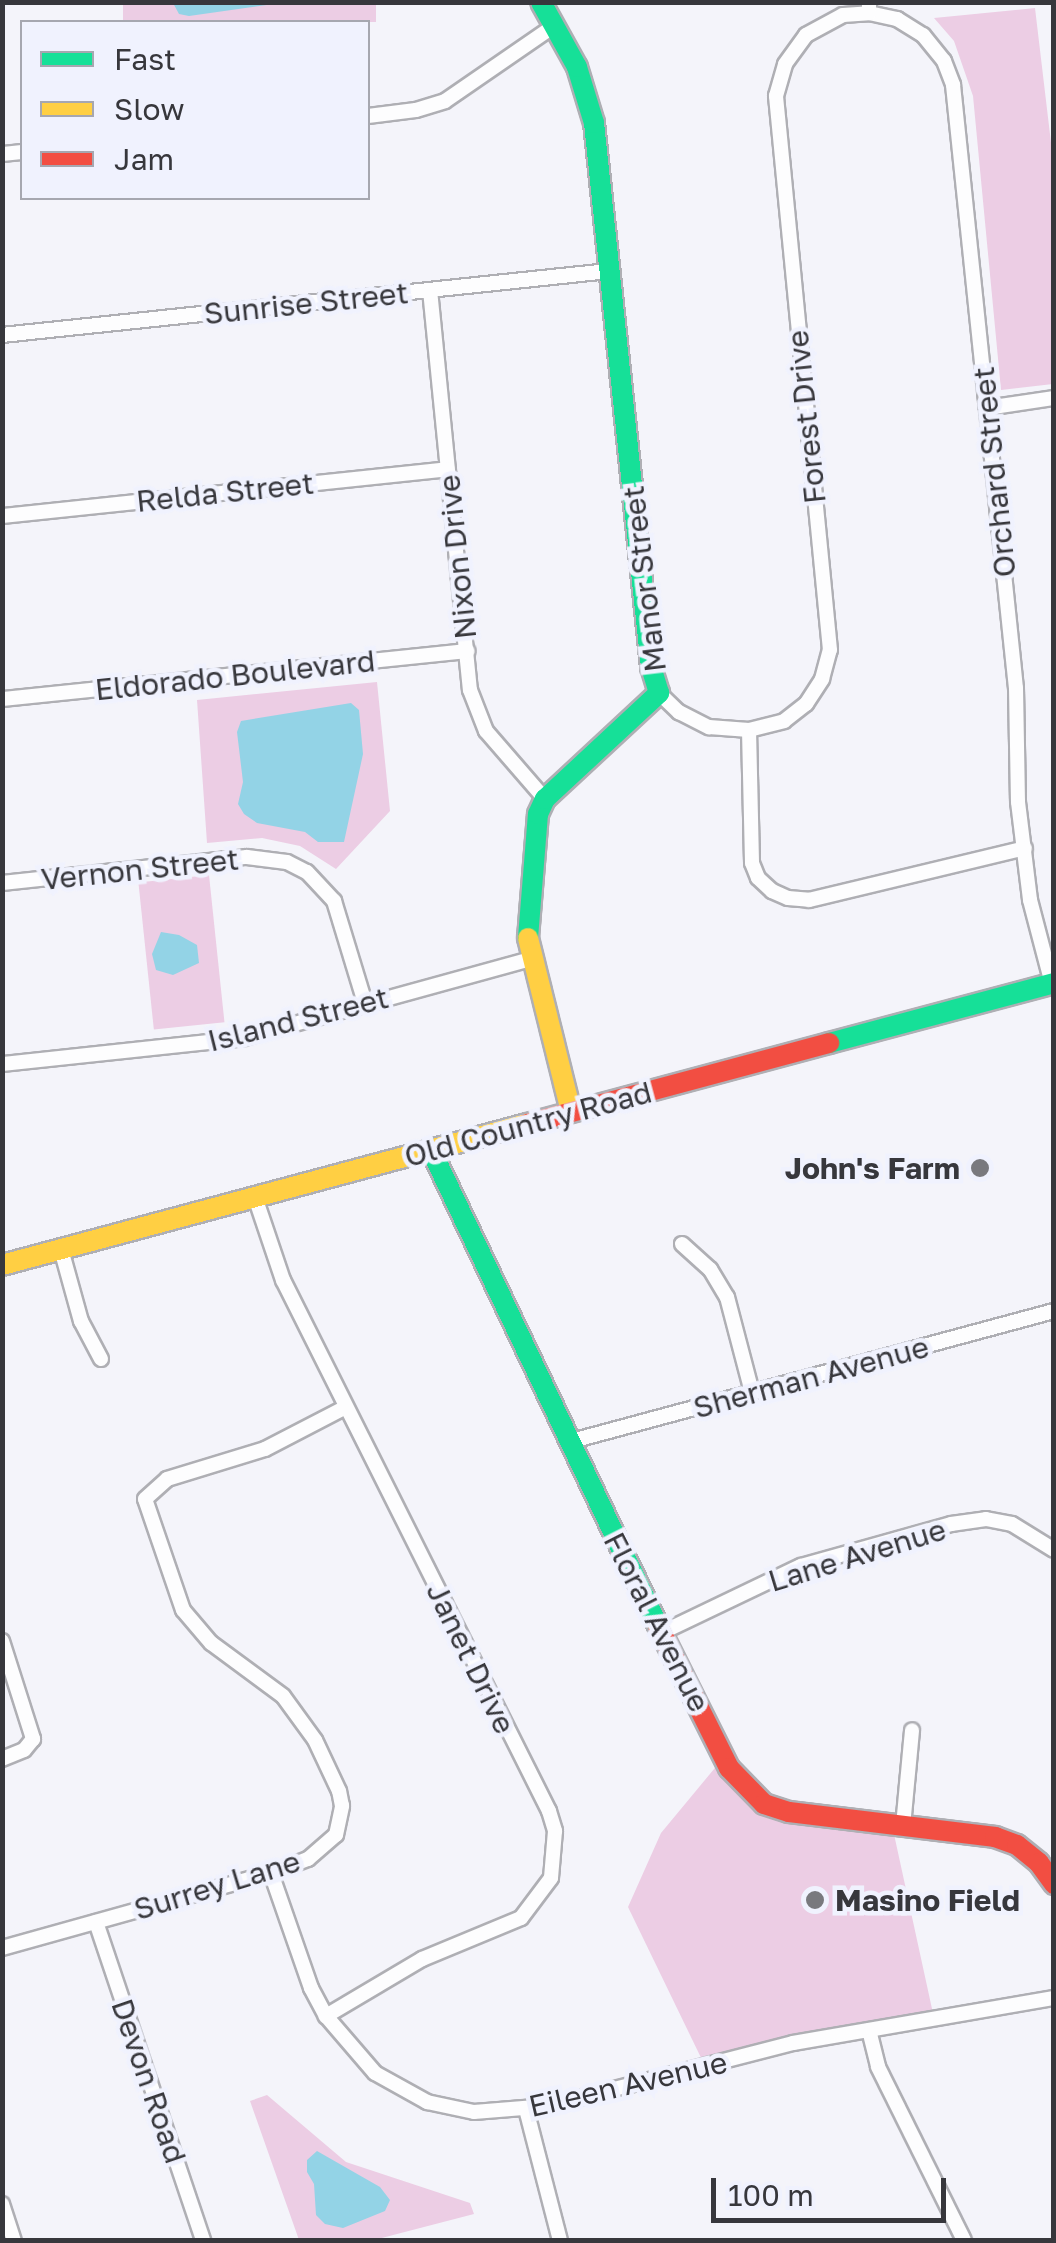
<!DOCTYPE html>
<style>
body{margin:0}
#map{position:relative;width:1056px;height:2243px;overflow:hidden;background:#f4f4fa;font-family:"Golos Text",sans-serif}
div>[style]{position:absolute}
.green>*{inset:0;background:#eccde4;transform-origin:0 0}
.water>*{inset:0;background:#93d3e6}
.roads{filter:drop-shadow(2px 0 #afafb4) drop-shadow(-2px 0 #afafb4) drop-shadow(0 2px #afafb4) drop-shadow(0 -2px #afafb4)}
.street>*{height:14px;margin:-7px;padding:0 7px;transform-origin:7px;border-radius:7px;background:#fdfdfe}
.fast>*{height:20px;margin:-10px;padding:0 10px;transform-origin:10px;border-radius:10px;background:#16e098}
.slow>*{height:20px;margin:-10px;padding:0 10px;transform-origin:10px;border-radius:10px;background:#ffcf43}
.jam>*{height:20px;margin:-10px;padding:0 10px;transform-origin:10px;border-radius:10px;background:#f24e42}
.dots>*{width:28px;height:28px;translate:-50% -50%;box-sizing:border-box;border:5px solid #f0f2fe;border-radius:50%}
span{translate:-50% -50%;white-space:nowrap;text-align:center;line-height:1.15;-webkit-text-stroke:9px #f0f2fe;paint-order:stroke}
.street-label{font-size:30px;color:#37373c}
.poi-label{font-size:30px;color:#37373c;font-weight:700}
.right{translate:-100% -50%;text-align:right}
.left{translate:0 -50%;text-align:left}
.frame{position:absolute;inset:0;border:5px solid #37373c;pointer-events:none}
.legend{position:absolute;left:20px;top:20px;width:350px;height:180px;box-sizing:border-box;background:#f0f2fe;border:2px solid #a6a7b0;margin:0;padding:12px 18px;list-style:none;font-size:30px;color:#37373c}
.legend li{display:flex;align-items:center;gap:20px;height:50px}
.legend b{width:50px;border:2px solid #a6a7b0}
.scale{position:absolute;left:711px;top:2178px;width:235px;height:45px;box-sizing:border-box;border:5px solid #37373c;border-top:0;padding-left:12px;font-size:30px;line-height:35px;white-space:nowrap;color:#37373c;-webkit-text-stroke:8px #f0f2fe;paint-order:stroke}
</style>
<div id="map">
<div class="green">
<i style="left:123px;top:3px;width:253px;height:19px"></i>
<i style="clip-path:polygon(1035px 8px,1054px 168px,1053px 384px,1001px 390px,973px 96px,954px 41px,934px 18px)"></i>
<i style="clip-path:polygon(377px 682px,390px 811px,336px 869px,300px 846px,262px 838px,207px 843px,197px 700px)"></i>
<i style="left:209px;top:875px;width:148px;height:71px;rotate:84deg"></i>
<i style="clip-path:polygon(724px 1757px,764px 1804px,892px 1825px,934px 2018px,705px 2066px,628px 1907px,661px 1833px)"></i>
<i style="clip-path:polygon(267px 2095px,346px 2162px,470px 2203px,474px 2214px,374px 2240px,299px 2240px,250px 2101px)"></i>
</div>
<div class="water">
<i style="clip-path:polygon(173px 3px,173px 2px,281px 3px,189px 16px,179px 14px)"></i>
<i style="clip-path:polygon(351px 703px,359px 710px,363px 754px,344px 842px,318px 842px,305px 832px,257px 823px,244px 814px,238px 804px,243px 782px,237px 732px,241px 721px)"></i>
<i style="clip-path:polygon(161px 932px,179px 935px,197px 945px,199px 963px,173px 975px,156px 970px,152px 954px)"></i>
<i style="clip-path:polygon(317px 2151px,380px 2187px,390px 2200px,385px 2211px,343px 2228px,325px 2224px,316px 2215px,314px 2184px,307px 2172px,307px 2160px)"></i>
</div>
<div class="roads">
<div class="street">
<i style="left:869px;top:2px;width:11px;rotate:90deg"></i>
<i style="left:869px;top:13px;width:29px;rotate:12deg"></i>
<i style="left:897px;top:19px;width:31px;rotate:32deg"></i>
<i style="left:923px;top:35px;width:33px;rotate:51deg"></i>
<i style="left:944px;top:61px;width:26px;rotate:69deg"></i>
<i style="left:953px;top:85px;width:606px;rotate:84.04deg"></i>
<i style="left:1016px;top:688px;width:114px;rotate:89deg"></i>
<i style="left:1018px;top:802px;width:99px;rotate:83deg"></i>
<i style="left:1030px;top:900px;width:87px;rotate:75.3deg"></i>
<i style="left:368px;top:116px;width:48px;rotate:-7.1deg"></i>
<i style="left:416px;top:110px;width:30px;rotate:-17deg"></i>
<i style="left:445px;top:101px;width:134px;rotate:-34.6deg"></i>
<i style="left:2px;top:154px;width:20px;rotate:-6deg"></i>
<i style="left:430px;top:290px;width:402px;rotate:84.3deg"></i>
<i style="left:470px;top:690px;width:44px;rotate:68.7deg"></i>
<i style="left:486px;top:731px;width:90px;rotate:49.1deg"></i>
<i style="left:2px;top:335px;width:610px;rotate:-6.02deg"></i>
<i style="left:987px;top:408px;width:68px;rotate:-8.5deg"></i>
<i style="left:2px;top:516px;width:448px;rotate:-6deg"></i>
<i style="left:659px;top:693px;width:28px;rotate:44deg"></i>
<i style="left:679px;top:712px;width:34px;rotate:27deg"></i>
<i style="left:709px;top:727px;width:40px;rotate:4.3deg"></i>
<i style="left:749px;top:730px;width:36px;rotate:-14deg"></i>
<i style="left:784px;top:721px;width:28px;rotate:-38deg"></i>
<i style="left:806px;top:704px;width:30px;rotate:-57deg"></i>
<i style="left:822px;top:679px;width:30px;rotate:-75deg"></i>
<i style="left:830px;top:650px;width:557px;rotate:-95.57deg"></i>
<i style="left:776px;top:96px;width:33px;rotate:-74deg"></i>
<i style="left:785px;top:64px;width:36px;rotate:-54deg"></i>
<i style="left:806px;top:35px;width:42px;rotate:-28.4deg"></i>
<i style="left:843px;top:15px;width:26px;rotate:-4deg"></i>
<i style="left:2px;top:699px;width:468px;rotate:-5.9deg"></i>
<i style="left:749px;top:730px;width:133px;rotate:88.7deg"></i>
<i style="left:752px;top:863px;width:16px;rotate:68deg"></i>
<i style="left:758px;top:878px;width:19px;rotate:43deg"></i>
<i style="left:772px;top:891px;width:17px;rotate:24deg"></i>
<i style="left:788px;top:898px;width:21px;rotate:5deg"></i>
<i style="left:809px;top:900px;width:222px;rotate:-13.5deg"></i>
<i style="left:2px;top:883px;width:246px;rotate:-6.1deg"></i>
<i style="left:247px;top:857px;width:40px;rotate:7.1deg"></i>
<i style="left:287px;top:862px;width:22px;rotate:27deg"></i>
<i style="left:307px;top:872px;width:40px;rotate:47deg"></i>
<i style="left:334px;top:901px;width:107px;rotate:73.1deg"></i>
<i style="left:2px;top:1064px;width:243px;rotate:-6.1deg"></i>
<i style="left:244px;top:1038px;width:297px;rotate:-15.4deg"></i>
<i style="left:255px;top:1197px;width:88px;rotate:71.4deg"></i>
<i style="left:283px;top:1280px;width:594px;rotate:63.39deg"></i>
<i style="left:549px;top:1811px;width:21px;rotate:73deg"></i>
<i style="left:555px;top:1831px;width:47px;rotate:94.9deg"></i>
<i style="left:551px;top:1878px;width:50px;rotate:126.9deg"></i>
<i style="left:521px;top:1918px;width:107px;rotate:157.5deg"></i>
<i style="left:422px;top:1959px;width:112px;rotate:149.3deg"></i>
<i style="left:682px;top:1244px;width:38px;rotate:42deg"></i>
<i style="left:710px;top:1269px;width:33px;rotate:59deg"></i>
<i style="left:727px;top:1297px;width:98px;rotate:75.3deg"></i>
<i style="left:61px;top:1249px;width:75px;rotate:74.5deg"></i>
<i style="left:81px;top:1321px;width:43px;rotate:62.2deg"></i>
<i style="left:568px;top:1442px;width:503px;rotate:-15.09deg"></i>
<i style="left:663px;top:1632px;width:153px;rotate:-25.6deg"></i>
<i style="left:801px;top:1566px;width:156px;rotate:-15.6deg"></i>
<i style="left:951px;top:1524px;width:35px;rotate:-8deg"></i>
<i style="left:986px;top:1519px;width:26px;rotate:11deg"></i>
<i style="left:1012px;top:1524px;width:49px;rotate:31.8deg"></i>
<i style="left:2px;top:1641px;width:103px;rotate:72.4deg"></i>
<i style="left:33px;top:1739px;width:14px;rotate:129deg"></i>
<i style="left:24px;top:1750px;width:24px;rotate:158deg"></i>
<i style="left:903px;top:1826px;width:96px;rotate:-84.6deg"></i>
<i style="left:271px;top:1873px;width:122px;rotate:70.8deg"></i>
<i style="left:311px;top:1988px;width:32px;rotate:62deg"></i>
<i style="left:326px;top:2016px;width:75px;rotate:49.3deg"></i>
<i style="left:375px;top:2073px;width:60px;rotate:29.1deg"></i>
<i style="left:427px;top:2102px;width:48px;rotate:12deg"></i>
<i style="left:474px;top:2112px;width:74px;rotate:-4.6deg"></i>
<i style="left:548px;top:2106px;width:253px;rotate:-14.4deg"></i>
<i style="left:793px;top:2043px;width:265px;rotate:-9.8deg"></i>
<i style="left:96px;top:1922px;width:336px;rotate:71.4deg"></i>
<i style="left:2px;top:1948px;width:279px;rotate:-15.6deg"></i>
<i style="left:271px;top:1873px;width:40px;rotate:-21deg"></i>
<i style="left:308px;top:1859px;width:37px;rotate:-41deg"></i>
<i style="left:336px;top:1835px;width:30px;rotate:-78deg"></i>
<i style="left:342px;top:1806px;width:15px;rotate:-101deg"></i>
<i style="left:339px;top:1791px;width:56px;rotate:-115.2deg"></i>
<i style="left:315px;top:1740px;width:54px;rotate:-126deg"></i>
<i style="left:283px;top:1696px;width:89px;rotate:-143.6deg"></i>
<i style="left:211px;top:1643px;width:43px;rotate:-130.3deg"></i>
<i style="left:183px;top:1610px;width:117px;rotate:-108.9deg"></i>
<i style="left:145px;top:1499px;width:30px;rotate:-42deg"></i>
<i style="left:167px;top:1479px;width:102px;rotate:-17deg"></i>
<i style="left:265px;top:1449px;width:91px;rotate:-27.4deg"></i>
<i style="left:869px;top:2030px;width:38px;rotate:76deg"></i>
<i style="left:878px;top:2067px;width:193px;rotate:63.6deg"></i>
<i style="left:526px;top:2109px;width:135px;rotate:75.5deg"></i>
<i style="left:2px;top:2204px;width:38px;rotate:72deg"></i>
</div>
<div class="fast">
<i style="left:528px;top:938px;width:124px;rotate:-85.4deg"></i>
<i style="left:538px;top:814px;width:17px;rotate:-65deg"></i>
<i style="left:545px;top:799px;width:156px;rotate:-42.9deg"></i>
<i style="left:659px;top:693px;width:27px;rotate:-107deg"></i>
<i style="left:651px;top:667px;width:547px;rotate:-95.98deg"></i>
<i style="left:594px;top:123px;width:59px;rotate:-106.9deg"></i>
<i style="left:577px;top:67px;width:74px;rotate:-119deg"></i>
<i style="left:829px;top:1043px;width:233px;rotate:-14.9deg"></i>
<i style="left:431px;top:1150px;width:527px;rotate:64.5deg"></i>
</div>
<div class="slow">
<i style="left:528px;top:938px;width:179px;rotate:76.1deg"></i>
<i style="left:2px;top:1265px;width:544px;rotate:-15.03deg"></i>
</div>
<div class="jam">
<i style="left:527px;top:1124px;width:313px;rotate:-15deg"></i>
<i style="left:658px;top:1626px;width:159px;rotate:63.4deg"></i>
<i style="left:729px;top:1768px;width:50px;rotate:45.8deg"></i>
<i style="left:764px;top:1804px;width:26px;rotate:18deg"></i>
<i style="left:789px;top:1812px;width:208px;rotate:6.9deg"></i>
<i style="left:995px;top:1837px;width:23px;rotate:20deg"></i>
<i style="left:1017px;top:1845px;width:28px;rotate:39deg"></i>
<i style="left:1039px;top:1863px;width:26px;rotate:54deg"></i>
</div>
</div>
<div class="dots">
<i style="left:980px;top:1168px;background:#79797e"></i>
<i style="left:815px;top:1900px;background:#79797e"></i>
</div>
<div class="street-label">
<span style="left:306px;top:303px;rotate:-6deg">Sunrise Street</span>
<span style="left:806px;top:417px;rotate:-96deg">Forest Drive</span>
<span style="left:994px;top:472px;rotate:-96deg">Orchard Street</span>
<span style="left:225px;top:492px;rotate:-6deg">Relda Street</span>
<span style="left:457px;top:557px;rotate:-96deg">Nixon Drive</span>
<span style="left:644px;top:579px;rotate:-97deg">Manor Street</span>
<span style="left:235px;top:675px;rotate:-6deg">Eldorado Boulevard</span>
<span style="left:140px;top:869px;rotate:-6deg">Vernon Street</span>
<span style="left:298px;top:1019px;rotate:-14deg">Island Street</span>
<span style="left:528px;top:1124px;rotate:-15deg">Old Country Road</span>
<span style="left:811px;top:1377px;rotate:-15deg">Sherman Avenue</span>
<span style="left:857px;top:1555px;rotate:-17deg">Lane Avenue</span>
<span style="left:657px;top:1622px;rotate:63deg">Floral Avenue</span>
<span style="left:471px;top:1658px;rotate:64deg">Janet Drive</span>
<span style="left:217px;top:1885px;rotate:-17deg">Surrey Lane</span>
<span style="left:149px;top:2081px;rotate:71deg">Devon Road</span>
<span style="left:628px;top:2084px;rotate:-13deg">Eileen Avenue</span>
</div>
<div class="poi-label">
<span class="right" style="left:960px;top:1168px">John's Farm</span>
<span class="left" style="left:835px;top:1900px">Masino Field</span>
</div>
<div class="frame"></div>
<ul class="legend">
<li><b style="height:12px;background:#16e098"></b>Fast</li>
<li><b style="height:12px;background:#ffcf43"></b>Slow</li>
<li><b style="height:12px;background:#f24e42"></b>Jam</li>
</ul>
<div class="scale">100 m</div>
</div>
